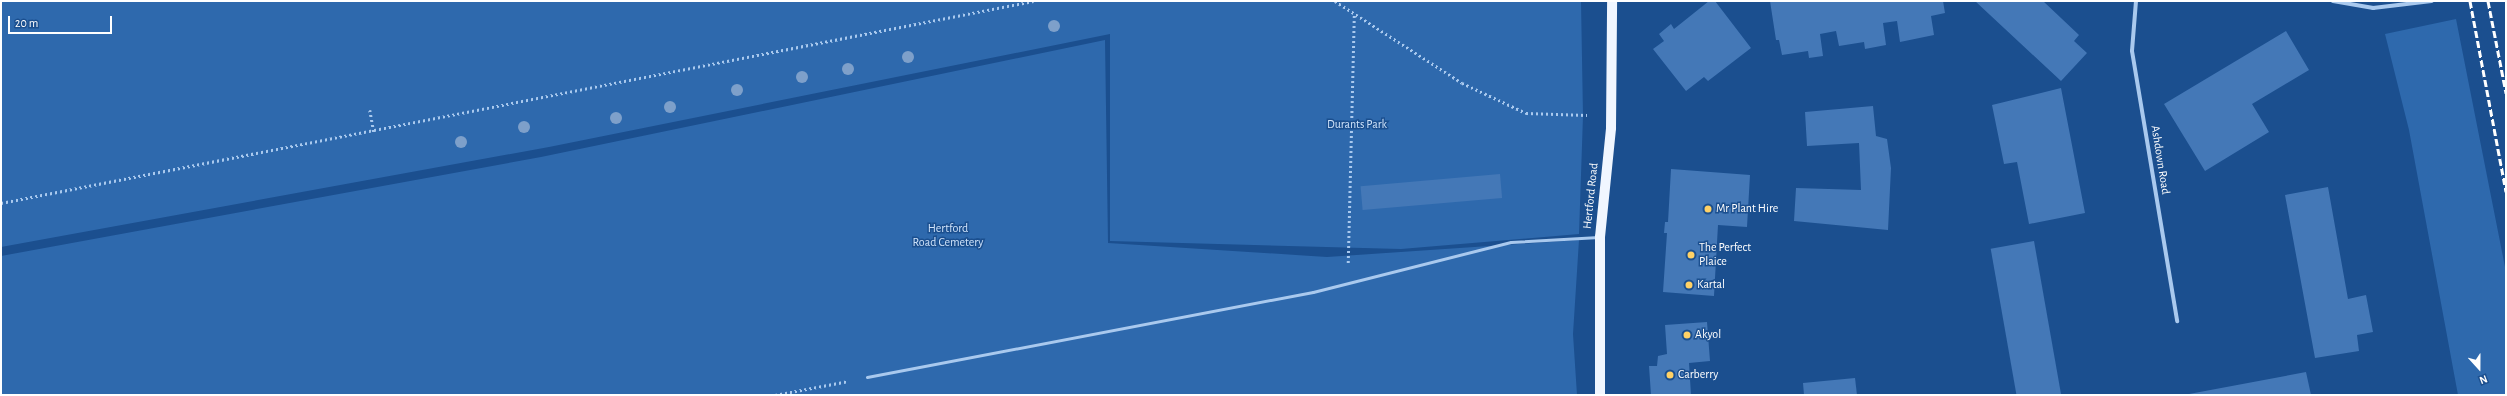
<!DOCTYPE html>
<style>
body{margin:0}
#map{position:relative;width:2507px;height:396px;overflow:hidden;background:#1b4f8f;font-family:"Alegreya Sans",sans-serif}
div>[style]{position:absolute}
.green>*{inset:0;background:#2e69ad}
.building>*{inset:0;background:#4478b7;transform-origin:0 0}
.path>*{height:2.5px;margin-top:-1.25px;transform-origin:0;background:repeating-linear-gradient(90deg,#a9c9ee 0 2px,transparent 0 5px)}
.lane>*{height:3px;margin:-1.5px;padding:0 1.5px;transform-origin:1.5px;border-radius:1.5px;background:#a9c9ee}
.street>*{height:4px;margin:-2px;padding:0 2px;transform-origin:2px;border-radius:2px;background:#a9c9ee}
.primary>*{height:10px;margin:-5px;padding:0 5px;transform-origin:5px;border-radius:5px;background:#f0f6ff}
.rail>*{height:3px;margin-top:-1.5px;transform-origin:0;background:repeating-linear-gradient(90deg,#fff 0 7px,transparent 0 10px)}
.trees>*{width:12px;height:12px;margin:-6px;border-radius:50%;background:#7ea0ca}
.dots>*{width:11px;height:11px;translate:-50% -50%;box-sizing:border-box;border:2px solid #1b4f8f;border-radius:50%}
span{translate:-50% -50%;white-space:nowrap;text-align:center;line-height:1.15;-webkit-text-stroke:3px #1b4f8f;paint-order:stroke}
.park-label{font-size:12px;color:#cfe3fa}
.street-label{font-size:12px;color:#fff}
.poi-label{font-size:12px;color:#fff}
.left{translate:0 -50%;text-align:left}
.frame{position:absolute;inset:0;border:2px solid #fff;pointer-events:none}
.north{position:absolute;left:2459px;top:348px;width:40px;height:40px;-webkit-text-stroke:3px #1b4f8f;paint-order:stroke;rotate:159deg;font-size:11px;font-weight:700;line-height:16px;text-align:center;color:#fff}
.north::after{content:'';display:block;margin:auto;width:14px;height:18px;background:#fff;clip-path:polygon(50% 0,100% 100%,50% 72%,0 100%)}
.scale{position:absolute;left:8px;top:16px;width:104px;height:18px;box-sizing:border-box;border:2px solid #fff;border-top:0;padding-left:5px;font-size:12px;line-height:14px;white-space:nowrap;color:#fff;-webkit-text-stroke:3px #1b4f8f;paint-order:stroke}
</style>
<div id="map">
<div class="green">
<i style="clip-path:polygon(1px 1px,1581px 1px,1583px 116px,1579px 234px,1401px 249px,1110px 241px,1110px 34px,549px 147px,1px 247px)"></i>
<i style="clip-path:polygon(2456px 19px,2506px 272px,2506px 395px,2458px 395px,2409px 130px,2385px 34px)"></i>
<i style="clip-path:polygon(1105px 40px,1108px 243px,1327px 257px,1579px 240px,1573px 334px,1577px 395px,1px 395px,1px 256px,541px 157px)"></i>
</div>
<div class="building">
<i style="clip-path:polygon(1709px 1px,1715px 1px,1751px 48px,1708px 81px,1704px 77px,1686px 91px,1653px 49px,1664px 41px,1659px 34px,1671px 24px,1674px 29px)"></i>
<i style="clip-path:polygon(1770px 1px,1943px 1px,1945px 13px,1931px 16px,1934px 35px,1900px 42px,1897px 21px,1883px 23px,1886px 45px,1865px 49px,1864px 42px,1839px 46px,1836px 31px,1820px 34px,1823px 56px,1809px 58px,1808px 51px,1782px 55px,1779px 40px,1776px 40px)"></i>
<i style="clip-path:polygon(1975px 1px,2043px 1px,2079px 35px,2074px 41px,2087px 53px,2061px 81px)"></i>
<i style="clip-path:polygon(2286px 31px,2309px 70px,2252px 104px,2269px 132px,2205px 171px,2164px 104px)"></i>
<i style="clip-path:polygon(2061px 88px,2085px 213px,2029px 224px,2017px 162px,2004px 164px,1992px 105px)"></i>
<i style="clip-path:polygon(1873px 106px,1876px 136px,1887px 139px,1891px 168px,1888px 230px,1794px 221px,1796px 188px,1861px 190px,1859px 143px,1807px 146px,1805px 112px)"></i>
<i style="clip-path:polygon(1671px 169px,1750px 175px,1747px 227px,1718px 225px,1714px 296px,1663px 292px,1667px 233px,1664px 233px,1665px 222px,1668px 222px)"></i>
<i style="left:1500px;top:174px;width:24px;height:140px;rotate:85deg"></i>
<i style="clip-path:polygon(2328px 187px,2348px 299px,2366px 295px,2373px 332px,2357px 335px,2359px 351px,2315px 358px,2285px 195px)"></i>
<i style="left:2034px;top:241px;width:157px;height:44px;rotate:80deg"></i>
<i style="clip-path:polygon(1707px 322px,1710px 361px,1689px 363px,1691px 395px,1651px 395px,1649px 366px,1657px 366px,1658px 356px,1667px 354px,1665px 325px)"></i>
<i style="clip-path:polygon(2306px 372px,2311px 395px,2189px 395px,2189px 394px)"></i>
<i style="clip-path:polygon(1855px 378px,1857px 395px,1804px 395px,1803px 383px)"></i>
</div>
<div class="path">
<i style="left:1335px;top:1px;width:151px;rotate:32.8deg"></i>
<i style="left:1462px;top:83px;width:71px;rotate:25.1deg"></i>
<i style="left:1526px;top:113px;width:61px;rotate:1.9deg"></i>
<i style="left:370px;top:110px;width:22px;rotate:80deg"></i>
<i style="left:1px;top:203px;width:1052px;rotate:-11.07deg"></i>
<i style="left:1348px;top:263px;width:249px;rotate:-88.6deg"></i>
<i style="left:775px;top:395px;width:75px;rotate:-10.7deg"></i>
</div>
<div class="lane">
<i style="left:867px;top:377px;width:454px;rotate:-10.8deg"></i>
<i style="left:1313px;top:292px;width:204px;rotate:-14.2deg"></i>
<i style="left:1511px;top:242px;width:88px;rotate:-3.3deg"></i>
</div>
<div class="street">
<i style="left:2136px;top:1px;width:50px;rotate:94.6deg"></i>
<i style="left:2132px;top:51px;width:274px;rotate:80.5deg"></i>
<i style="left:2333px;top:1px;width:41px;rotate:9.9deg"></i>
<i style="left:2373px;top:8px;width:59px;rotate:-6.8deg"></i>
</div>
<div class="primary">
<i style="left:1600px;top:395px;width:158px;rotate:-90deg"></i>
<i style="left:1600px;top:237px;width:110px;rotate:-84.2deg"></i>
<i style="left:1611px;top:128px;width:127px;rotate:-89.5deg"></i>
</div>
<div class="rail">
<i style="left:2470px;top:1px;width:194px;rotate:79.3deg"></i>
<i style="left:2488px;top:1px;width:94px;rotate:78.9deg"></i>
</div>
<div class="trees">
<i style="left:1054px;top:26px"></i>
<i style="left:908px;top:57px"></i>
<i style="left:848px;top:69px"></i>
<i style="left:802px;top:77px"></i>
<i style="left:737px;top:90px"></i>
<i style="left:670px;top:107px"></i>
<i style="left:616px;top:118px"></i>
<i style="left:524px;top:127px"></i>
<i style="left:461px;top:142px"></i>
</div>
<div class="dots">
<i style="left:1708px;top:209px;background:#ffd166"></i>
<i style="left:1691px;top:255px;background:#ffd166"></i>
<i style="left:1689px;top:285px;background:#ffd166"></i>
<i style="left:1687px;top:335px;background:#ffd166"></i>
<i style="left:1670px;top:375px;background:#ffd166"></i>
</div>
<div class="park-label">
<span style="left:1357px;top:125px">Durants Park</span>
<span style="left:948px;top:236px">Hertford<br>Road Cemetery</span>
</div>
<div class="street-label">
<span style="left:2160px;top:160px;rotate:81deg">Ashdown Road</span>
<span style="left:1591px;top:196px;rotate:-84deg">Hertford Road</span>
</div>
<div class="poi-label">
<span class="left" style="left:1716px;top:209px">Mr Plant Hire</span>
<span class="left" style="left:1699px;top:255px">The Perfect<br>Plaice</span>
<span class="left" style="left:1697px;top:285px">Kartal</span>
<span class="left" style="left:1695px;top:335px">Akyol</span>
<span class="left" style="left:1678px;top:375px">Carberry</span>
</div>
<div class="frame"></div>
<div class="north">N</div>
<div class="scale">20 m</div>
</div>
